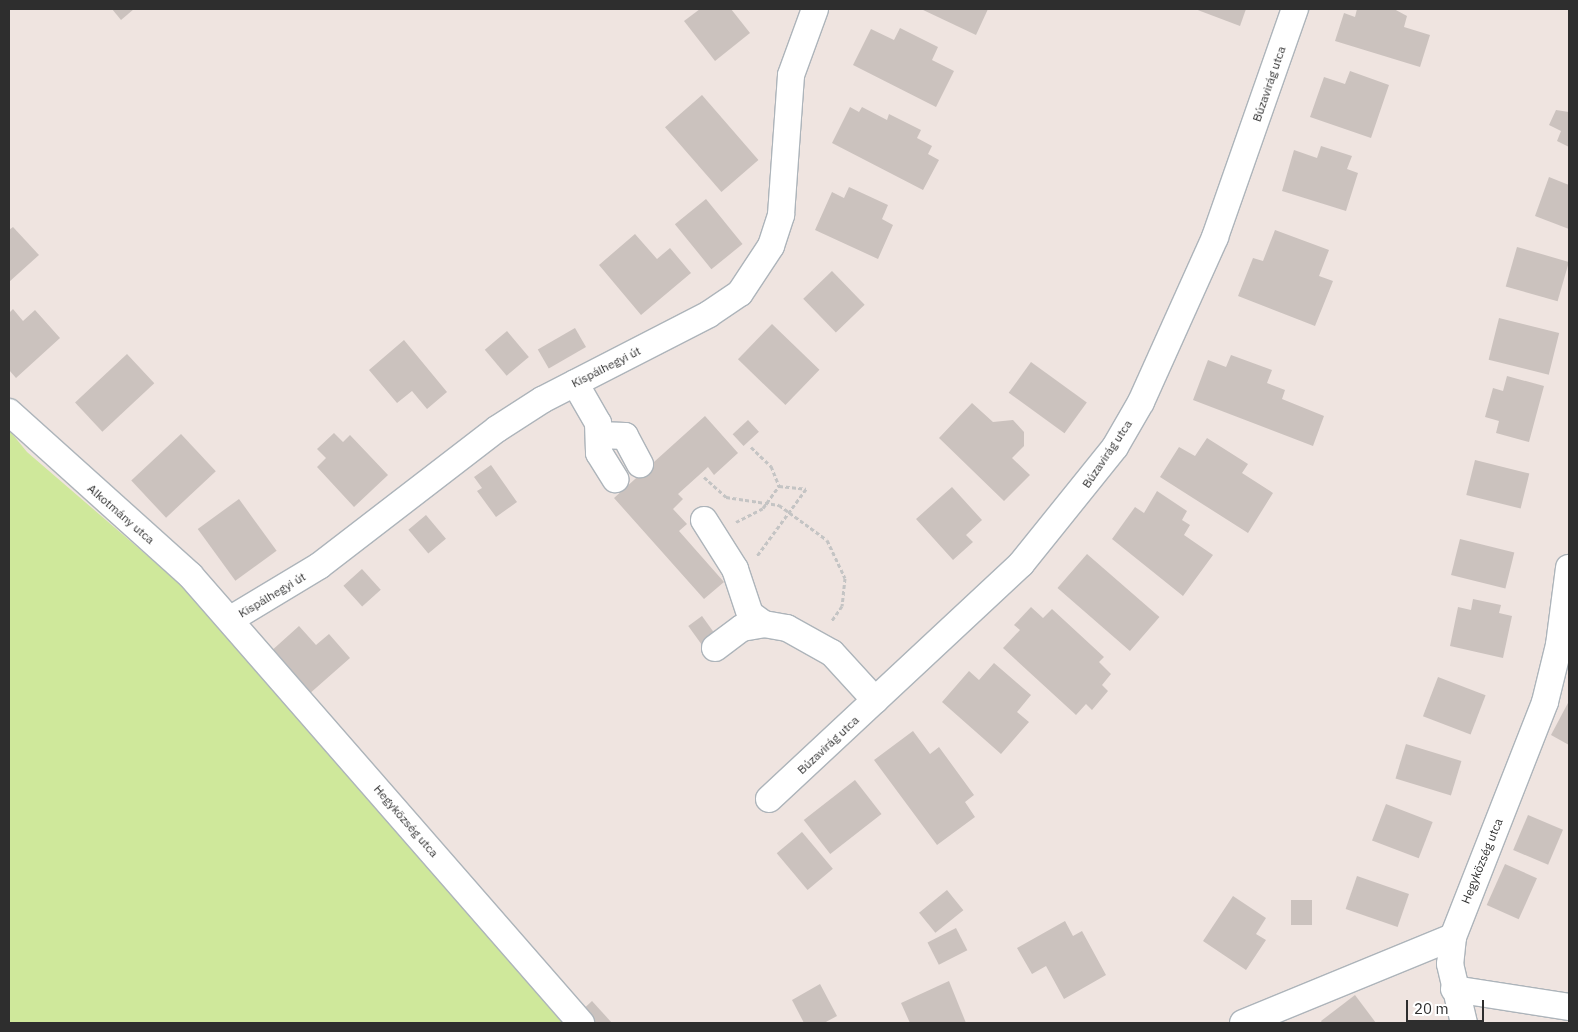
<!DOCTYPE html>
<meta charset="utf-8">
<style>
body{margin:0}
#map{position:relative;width:1578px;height:1032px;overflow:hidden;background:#efe4e0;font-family:"IBM Plex Sans",sans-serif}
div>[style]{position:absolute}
.green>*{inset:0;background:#cfe89b}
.building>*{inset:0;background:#cbc2be;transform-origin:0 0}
.path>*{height:3px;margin-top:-1.5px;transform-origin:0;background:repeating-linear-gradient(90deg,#c4c4c4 0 4px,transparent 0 6.5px)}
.roads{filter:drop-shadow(1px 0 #adb4ba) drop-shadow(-1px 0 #adb4ba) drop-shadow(0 1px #adb4ba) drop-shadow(0 -1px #adb4ba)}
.minor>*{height:26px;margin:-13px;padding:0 13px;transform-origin:13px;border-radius:13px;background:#fff}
span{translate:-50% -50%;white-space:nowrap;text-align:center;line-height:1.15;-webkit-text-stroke:4px #fff;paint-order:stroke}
.street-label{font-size:12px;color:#2e2e2e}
.frame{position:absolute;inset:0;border:10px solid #2e2e2e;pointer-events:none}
.scale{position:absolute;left:1406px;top:1000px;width:78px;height:22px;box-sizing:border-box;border:2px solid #2e2e2e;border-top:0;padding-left:6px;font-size:15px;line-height:18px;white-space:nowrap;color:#2e2e2e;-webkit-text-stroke:4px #fff;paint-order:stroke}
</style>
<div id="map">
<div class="green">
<i style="clip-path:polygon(9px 430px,27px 452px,201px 602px,572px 1023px,9px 1023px)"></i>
</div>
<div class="building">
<i style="clip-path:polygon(112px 9px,134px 9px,121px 20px)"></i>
<i style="clip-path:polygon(700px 9px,731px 9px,750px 33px,715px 61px,684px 21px)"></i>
<i style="clip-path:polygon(921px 9px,988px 9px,976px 35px)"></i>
<i style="clip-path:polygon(1195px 9px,1246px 9px,1240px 26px)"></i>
<i style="clip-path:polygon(1357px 9px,1394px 9px,1407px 16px,1404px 27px,1430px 35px,1420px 67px,1335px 41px,1344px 13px,1355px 17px)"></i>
<i style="clip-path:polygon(900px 28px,938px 47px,932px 60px,954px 71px,936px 107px,853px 65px,871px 29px,894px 40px)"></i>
<i style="clip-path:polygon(1350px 71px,1389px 85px,1371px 138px,1310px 117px,1324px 77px,1345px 84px)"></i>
<i style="left:702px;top:95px;width:86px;height:49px;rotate:49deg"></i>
<i style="clip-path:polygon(850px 107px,859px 112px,862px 107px,887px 120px,889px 114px,921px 130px,917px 138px,932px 146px,928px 154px,939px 160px,923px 190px,832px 143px)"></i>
<i style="clip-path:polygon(1556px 110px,1569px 112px,1569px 147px,1557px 141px,1561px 131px,1549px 125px)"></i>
<i style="clip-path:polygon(1321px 146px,1352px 156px,1347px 169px,1358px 173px,1346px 211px,1282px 191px,1294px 150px,1317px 158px)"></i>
<i style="clip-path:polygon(1549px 177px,1569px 185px,1569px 229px,1535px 216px)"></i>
<i style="clip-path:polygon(849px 187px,888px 205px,882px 219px,893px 225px,878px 259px,815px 230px,832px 192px,844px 198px)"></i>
<i style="left:706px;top:199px;width:58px;height:40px;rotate:51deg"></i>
<i style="clip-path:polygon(13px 227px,39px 255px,9px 282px,9px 230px)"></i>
<i style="clip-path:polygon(1275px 230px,1329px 250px,1319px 276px,1333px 281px,1315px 326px,1238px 296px,1253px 258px,1263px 261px)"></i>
<i style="clip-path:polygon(635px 234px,657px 259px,670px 248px,691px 273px,641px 315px,599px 265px)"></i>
<i style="left:1517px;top:247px;width:54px;height:41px;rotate:16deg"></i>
<i style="left:832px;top:271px;width:47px;height:40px;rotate:46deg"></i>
<i style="clip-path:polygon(13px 309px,23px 321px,35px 310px,60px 338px,16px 378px,9px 370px,9px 313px)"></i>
<i style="left:1499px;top:318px;width:62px;height:43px;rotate:14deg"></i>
<i style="left:772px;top:324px;width:66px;height:49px;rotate:44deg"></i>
<i style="left:575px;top:328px;width:22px;height:43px;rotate:60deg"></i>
<i style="left:507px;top:331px;width:34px;height:29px;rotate:50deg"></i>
<i style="clip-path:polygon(404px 340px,447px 392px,427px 409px,412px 391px,397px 403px,369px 370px)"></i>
<i style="left:127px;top:354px;width:40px;height:71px;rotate:47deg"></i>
<i style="clip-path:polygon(1231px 355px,1272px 370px,1267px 383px,1285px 390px,1282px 399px,1324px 416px,1313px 446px,1193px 400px,1208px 360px,1226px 367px)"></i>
<i style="left:1031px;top:362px;width:69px;height:38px;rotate:36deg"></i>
<i style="clip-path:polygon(1507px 376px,1544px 386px,1529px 442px,1496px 433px,1499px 421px,1485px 417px,1493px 388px,1503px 391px)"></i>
<i style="clip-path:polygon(972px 403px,993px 422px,1013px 420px,1024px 432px,1024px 446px,1012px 458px,1030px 475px,1004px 501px,939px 438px)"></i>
<i style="clip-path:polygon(705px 416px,738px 453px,714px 475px,708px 467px,678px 494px,683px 499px,673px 509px,687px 524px,679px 531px,724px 582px,704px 599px,614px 498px)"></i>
<i style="left:748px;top:420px;width:16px;height:21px;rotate:47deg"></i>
<i style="clip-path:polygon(334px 433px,343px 442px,350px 435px,388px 475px,354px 507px,317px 467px,326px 458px,317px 449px)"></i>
<i style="left:181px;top:434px;width:51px;height:68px;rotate:47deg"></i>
<i style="clip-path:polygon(1207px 438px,1248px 464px,1242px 473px,1273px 493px,1248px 533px,1160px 477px,1179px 447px,1195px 456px)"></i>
<i style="left:1475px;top:460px;width:56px;height:36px;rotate:14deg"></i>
<i style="clip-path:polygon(491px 465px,517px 502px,496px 517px,477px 491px,482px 488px,474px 477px)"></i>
<i style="clip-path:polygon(952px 487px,982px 520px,966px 535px,973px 542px,953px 560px,916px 519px)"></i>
<i style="clip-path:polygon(1157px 491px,1187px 511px,1182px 520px,1190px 525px,1184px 535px,1213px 555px,1183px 596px,1112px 539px,1135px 507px,1144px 513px)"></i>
<i style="left:239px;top:499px;width:64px;height:51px;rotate:54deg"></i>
<i style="left:426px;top:515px;width:31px;height:23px;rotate:50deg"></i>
<i style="left:1460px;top:539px;width:56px;height:37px;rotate:14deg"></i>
<i style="left:1087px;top:554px;width:96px;height:45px;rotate:41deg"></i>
<i style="left:362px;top:569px;width:28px;height:25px;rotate:48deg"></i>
<i style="clip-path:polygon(1473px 599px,1501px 605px,1499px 613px,1512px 616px,1503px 658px,1450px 646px,1458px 607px,1471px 610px)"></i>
<i style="clip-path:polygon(1031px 607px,1043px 618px,1052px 609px,1104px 657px,1099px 662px,1111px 674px,1102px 685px,1108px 691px,1092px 710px,1086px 704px,1076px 715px,1003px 648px,1020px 630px,1014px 625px)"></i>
<i style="left:702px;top:616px;width:24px;height:17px;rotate:54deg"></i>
<i style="clip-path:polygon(299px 626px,316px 645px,329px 634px,350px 658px,308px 695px,269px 653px)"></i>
<i style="clip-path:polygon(994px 663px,1031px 695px,1017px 712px,1029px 722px,1001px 754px,942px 702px,969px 671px,979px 680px)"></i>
<i style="left:1438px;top:677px;width:51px;height:42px;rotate:21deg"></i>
<i style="clip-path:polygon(1569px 701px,1569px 745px,1551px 735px)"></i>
<i style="clip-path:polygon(913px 731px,930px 754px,939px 747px,974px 795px,965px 802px,975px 817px,937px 845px,874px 760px)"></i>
<i style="left:1406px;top:744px;width:58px;height:36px;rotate:17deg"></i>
<i style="left:855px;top:780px;width:43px;height:65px;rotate:52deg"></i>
<i style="left:1386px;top:804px;width:50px;height:39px;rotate:21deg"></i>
<i style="left:1528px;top:815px;width:38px;height:38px;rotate:23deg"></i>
<i style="left:802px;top:832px;width:48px;height:33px;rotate:50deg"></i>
<i style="left:1505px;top:864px;width:35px;height:45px;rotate:24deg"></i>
<i style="left:1357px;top:876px;width:55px;height:35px;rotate:19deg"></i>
<i style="left:947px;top:890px;width:26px;height:36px;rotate:51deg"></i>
<i style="clip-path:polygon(1233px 896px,1266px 918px,1256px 934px,1266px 940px,1246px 970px,1203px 941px)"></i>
<i style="left:1291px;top:900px;width:21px;height:25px"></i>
<i style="clip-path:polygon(1065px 921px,1073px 936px,1082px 931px,1106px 975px,1064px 999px,1046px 966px,1032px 974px,1017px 948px)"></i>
<i style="left:956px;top:928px;width:25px;height:32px;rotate:63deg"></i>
<i style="clip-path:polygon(949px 981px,966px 1023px,910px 1023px,901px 1003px)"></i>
<i style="clip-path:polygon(820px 984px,837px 1016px,824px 1023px,804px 1023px,792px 1000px)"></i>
<i style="clip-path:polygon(1355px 995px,1376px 1023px,1322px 1023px,1321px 1021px)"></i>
<i style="clip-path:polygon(592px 1001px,612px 1023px,585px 1023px,577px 1015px)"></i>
</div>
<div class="path">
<i style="left:751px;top:447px;width:28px;rotate:44deg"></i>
<i style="left:771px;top:466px;width:22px;rotate:68deg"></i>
<i style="left:704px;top:477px;width:30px;rotate:42deg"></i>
<i style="left:726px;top:497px;width:54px;rotate:8.6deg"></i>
<i style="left:779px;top:505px;width:59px;rotate:36.1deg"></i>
<i style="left:827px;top:540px;width:42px;rotate:64.7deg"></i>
<i style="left:845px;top:578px;width:28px;rotate:96deg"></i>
<i style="left:842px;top:606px;width:19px;rotate:125deg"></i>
<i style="left:736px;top:522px;width:30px;rotate:-27deg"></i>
<i style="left:763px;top:508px;width:27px;rotate:-54deg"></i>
<i style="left:779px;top:486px;width:27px;rotate:6deg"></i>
<i style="left:806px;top:489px;width:83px;rotate:126.2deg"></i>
</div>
<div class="roads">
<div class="minor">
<i style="left:575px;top:383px;width:46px;rotate:60.1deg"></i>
<i style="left:598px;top:423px;width:30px;rotate:88deg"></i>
<i style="left:599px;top:453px;width:31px;rotate:58deg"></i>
<i style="left:9px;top:412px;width:244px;rotate:42deg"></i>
<i style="left:190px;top:575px;width:595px;rotate:48.89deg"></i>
<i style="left:599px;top:435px;width:26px;rotate:2deg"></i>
<i style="left:625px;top:436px;width:32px;rotate:62deg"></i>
<i style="left:704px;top:520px;width:58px;rotate:57.7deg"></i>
<i style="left:735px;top:569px;width:47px;rotate:71.6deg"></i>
<i style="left:750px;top:614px;width:17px;rotate:36deg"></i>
<i style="left:231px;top:619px;width:103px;rotate:-31.1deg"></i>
<i style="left:319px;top:566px;width:225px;rotate:-37.6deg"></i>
<i style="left:497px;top:429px;width:54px;rotate:-32.8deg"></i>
<i style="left:542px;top:400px;width:188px;rotate:-27.2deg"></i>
<i style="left:709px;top:314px;width:37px;rotate:-34deg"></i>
<i style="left:740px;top:293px;width:56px;rotate:-56.6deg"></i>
<i style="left:771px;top:246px;width:33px;rotate:-72deg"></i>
<i style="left:781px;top:215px;width:140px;rotate:-85.9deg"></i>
<i style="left:791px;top:75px;width:70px;rotate:-70deg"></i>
<i style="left:715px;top:648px;width:34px;rotate:-37deg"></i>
<i style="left:742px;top:628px;width:22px;rotate:-10deg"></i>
<i style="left:764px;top:624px;width:23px;rotate:10deg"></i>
<i style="left:787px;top:628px;width:51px;rotate:29.1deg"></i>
<i style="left:832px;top:653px;width:64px;rotate:47.5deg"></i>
<i style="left:769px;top:799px;width:345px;rotate:-43deg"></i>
<i style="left:1021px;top:564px;width:150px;rotate:-51.2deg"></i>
<i style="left:1115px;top:447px;width:52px;rotate:-60deg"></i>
<i style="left:1141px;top:402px;width:181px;rotate:-65.8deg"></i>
<i style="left:1215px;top:237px;width:242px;rotate:-70.7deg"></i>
<i style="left:1453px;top:937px;width:27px;rotate:96deg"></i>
<i style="left:1450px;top:964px;width:61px;rotate:76.7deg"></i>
<i style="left:1454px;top:989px;width:116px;rotate:8.9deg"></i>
<i style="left:1243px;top:1023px;width:227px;rotate:-22.3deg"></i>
<i style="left:1453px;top:937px;width:252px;rotate:-68.6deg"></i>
<i style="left:1545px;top:702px;width:59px;rotate:-76.2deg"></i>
<i style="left:1559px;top:645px;width:78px;rotate:-82.6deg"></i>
</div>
</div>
<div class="street-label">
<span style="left:1269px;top:84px;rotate:-71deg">Búzavirág utca</span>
<span style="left:606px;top:367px;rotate:-27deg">Kispálhegyi út</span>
<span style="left:1107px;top:454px;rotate:-56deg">Búzavirág utca</span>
<span style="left:121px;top:514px;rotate:41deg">Alkotmány utca</span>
<span style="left:272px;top:595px;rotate:-31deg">Kispálhegyi út</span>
<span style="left:828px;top:745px;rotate:-43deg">Búzavirág utca</span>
<span style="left:406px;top:821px;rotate:49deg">Hegyközség utca</span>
<span style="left:1482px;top:861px;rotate:-68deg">Hegyközség utca</span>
</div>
<div class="frame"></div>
<div class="scale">20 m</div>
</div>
